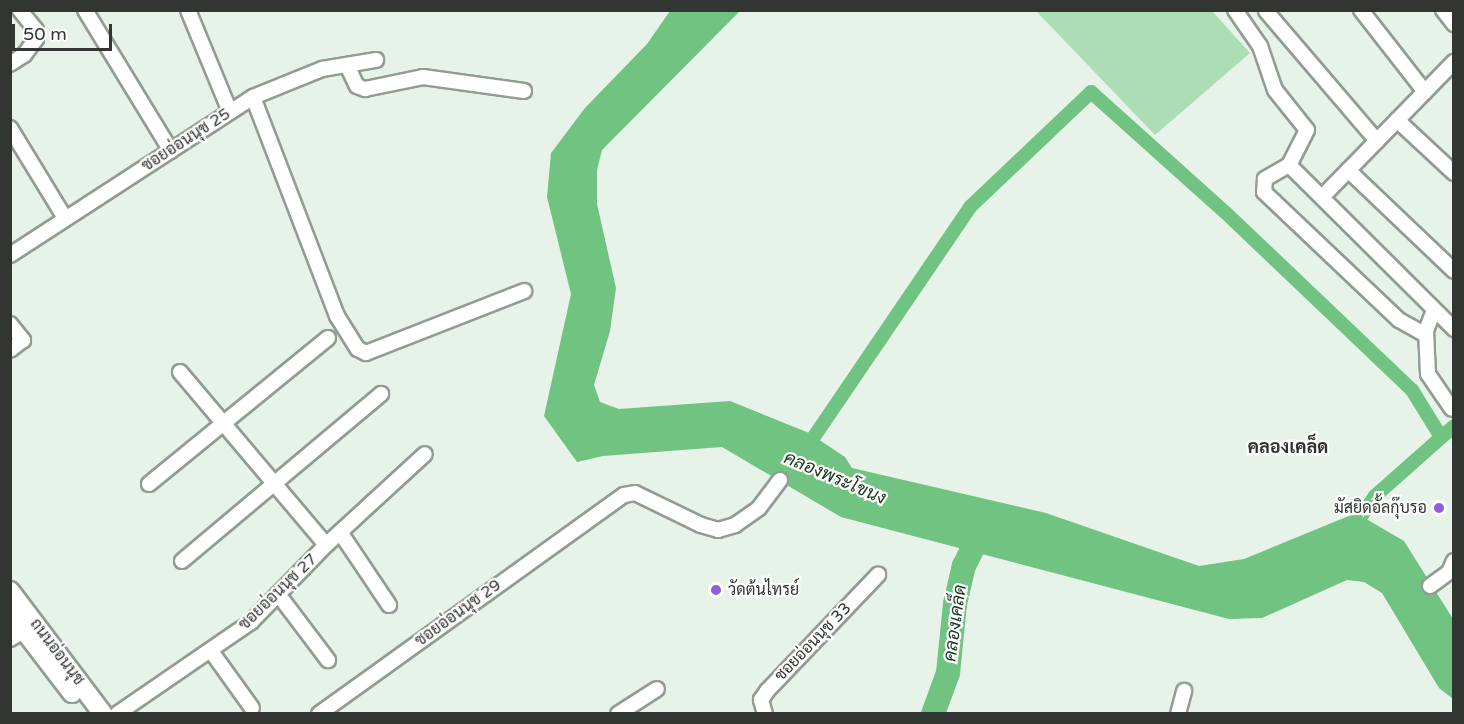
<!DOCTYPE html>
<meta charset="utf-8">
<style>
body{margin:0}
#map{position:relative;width:1464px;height:724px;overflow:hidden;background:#e7f3e9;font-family:"Varela Round",Sarabun,sans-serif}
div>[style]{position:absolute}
.green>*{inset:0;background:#acddb3}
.water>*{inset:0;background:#70c381}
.canal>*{height:14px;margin:-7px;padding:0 7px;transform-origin:7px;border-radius:7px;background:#70c381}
.river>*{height:24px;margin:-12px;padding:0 12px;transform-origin:12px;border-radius:12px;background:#70c381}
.roads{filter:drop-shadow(2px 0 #929c93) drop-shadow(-2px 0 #929c93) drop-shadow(0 2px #929c93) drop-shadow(0 -2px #929c93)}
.minor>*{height:14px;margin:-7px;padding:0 7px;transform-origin:7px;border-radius:7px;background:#fff}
.major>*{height:18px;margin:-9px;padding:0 9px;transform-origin:9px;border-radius:9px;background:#fff}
.dots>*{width:16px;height:16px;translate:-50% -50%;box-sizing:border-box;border:3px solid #fff;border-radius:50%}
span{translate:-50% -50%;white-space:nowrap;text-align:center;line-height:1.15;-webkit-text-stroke:4.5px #fff;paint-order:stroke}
.street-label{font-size:16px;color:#313632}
.poi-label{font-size:16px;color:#313632}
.right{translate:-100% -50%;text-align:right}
.left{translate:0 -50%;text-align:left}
.neighbourhood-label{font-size:18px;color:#2c342d;font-weight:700}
.water-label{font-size:18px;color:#14371d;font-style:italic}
.frame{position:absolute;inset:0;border:12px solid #313632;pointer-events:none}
.scale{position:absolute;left:12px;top:24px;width:100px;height:27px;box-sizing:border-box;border:3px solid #313632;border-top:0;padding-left:8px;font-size:18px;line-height:21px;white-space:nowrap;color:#313632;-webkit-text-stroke:4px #fff;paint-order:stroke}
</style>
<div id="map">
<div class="green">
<i style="clip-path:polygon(1036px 11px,1212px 11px,1250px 53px,1155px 135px)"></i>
</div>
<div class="water">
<i style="clip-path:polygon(670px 11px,740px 11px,602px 150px,597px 170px,597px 204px,616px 288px,610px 331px,594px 385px,600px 402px,619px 409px,730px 401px,809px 433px,845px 457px,852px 468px,1046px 513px,1199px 566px,1244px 559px,1356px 513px,1404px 541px,1453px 619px,1453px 699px,1439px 688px,1382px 593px,1364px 582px,1347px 580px,1262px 618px,1229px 619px,841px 517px,722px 447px,603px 456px,577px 462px,544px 416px,571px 294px,547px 197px,551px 153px,585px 108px,647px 44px)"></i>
</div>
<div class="canal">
<i style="left:805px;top:450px;width:294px;rotate:-55.8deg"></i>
<i style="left:970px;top:207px;width:167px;rotate:-43.5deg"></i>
<i style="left:1091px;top:92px;width:181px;rotate:41.9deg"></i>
<i style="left:1226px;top:213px;width:257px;rotate:43.6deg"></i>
<i style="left:1412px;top:390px;width:55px;rotate:58.3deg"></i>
<i style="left:1351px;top:531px;width:42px;rotate:-55.6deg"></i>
<i style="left:1375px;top:496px;width:106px;rotate:-41.5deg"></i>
</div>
<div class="river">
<i style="left:933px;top:714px;width:44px;rotate:-69.9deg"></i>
<i style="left:948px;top:673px;width:69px;rotate:-84.2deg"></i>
<i style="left:955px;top:604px;width:39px;rotate:-77deg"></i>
<i style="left:964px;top:566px;width:37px;rotate:-64deg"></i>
</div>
<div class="roads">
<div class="minor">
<i style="left:85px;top:10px;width:165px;rotate:58.6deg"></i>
<i style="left:188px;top:10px;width:110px;rotate:67.6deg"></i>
<i style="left:1235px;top:10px;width:44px;rotate:55.2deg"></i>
<i style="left:1260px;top:46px;width:46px;rotate:71.2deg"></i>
<i style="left:1275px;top:90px;width:51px;rotate:51.3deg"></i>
<i style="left:1307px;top:130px;width:39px;rotate:117deg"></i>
<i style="left:1289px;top:165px;width:233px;rotate:44.8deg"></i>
<i style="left:1361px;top:10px;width:104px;rotate:52deg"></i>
<i style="left:1443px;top:10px;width:18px;rotate:52deg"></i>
<i style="left:1266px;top:11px;width:171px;rotate:49.5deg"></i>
<i style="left:10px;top:64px;width:17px;rotate:-33deg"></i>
<i style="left:24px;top:55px;width:20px;rotate:-53deg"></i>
<i style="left:36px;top:39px;width:9px;rotate:-90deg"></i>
<i style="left:36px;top:30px;width:26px;rotate:-129deg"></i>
<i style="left:347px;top:65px;width:23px;rotate:65deg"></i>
<i style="left:357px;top:86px;width:9px;rotate:21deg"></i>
<i style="left:365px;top:89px;width:59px;rotate:-11.7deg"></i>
<i style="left:423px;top:77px;width:102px;rotate:7.9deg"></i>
<i style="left:253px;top:97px;width:235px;rotate:69deg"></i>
<i style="left:337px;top:316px;width:39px;rotate:58deg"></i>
<i style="left:358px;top:349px;width:9px;rotate:27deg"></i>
<i style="left:366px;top:353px;width:170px;rotate:-21.4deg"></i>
<i style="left:1397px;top:120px;width:78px;rotate:42.9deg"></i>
<i style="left:10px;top:128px;width:105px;rotate:58.6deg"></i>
<i style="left:1289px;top:165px;width:28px;rotate:150deg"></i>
<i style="left:1265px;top:179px;width:13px;rotate:94deg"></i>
<i style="left:1264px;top:192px;width:186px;rotate:43.5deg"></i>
<i style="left:1399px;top:320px;width:31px;rotate:29deg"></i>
<i style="left:1348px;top:170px;width:146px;rotate:43.6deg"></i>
<i style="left:1327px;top:192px;width:182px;rotate:-45.7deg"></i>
<i style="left:10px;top:255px;width:290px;rotate:-33deg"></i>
<i style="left:253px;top:97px;width:74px;rotate:-22.1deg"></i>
<i style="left:322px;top:69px;width:55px;rotate:-9.5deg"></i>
<i style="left:1434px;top:310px;width:22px;rotate:111deg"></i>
<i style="left:1426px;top:331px;width:43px;rotate:87.3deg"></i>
<i style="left:1428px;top:374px;width:42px;rotate:55.6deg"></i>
<i style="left:10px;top:324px;width:21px;rotate:51deg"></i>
<i style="left:23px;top:340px;width:16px;rotate:142deg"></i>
<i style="left:180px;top:372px;width:226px;rotate:49.8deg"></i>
<i style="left:149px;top:484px;width:231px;rotate:-39.2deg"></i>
<i style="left:340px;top:532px;width:88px;rotate:56.1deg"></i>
<i style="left:182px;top:561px;width:260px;rotate:-40deg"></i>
<i style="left:1430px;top:586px;width:24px;rotate:-36deg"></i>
<i style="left:1449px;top:572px;width:12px;rotate:-66deg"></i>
<i style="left:278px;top:594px;width:83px;rotate:52.9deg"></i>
<i style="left:10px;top:639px;width:25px;rotate:-32deg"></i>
<i style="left:211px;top:651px;width:70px;rotate:54.3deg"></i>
<i style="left:117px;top:714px;width:163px;rotate:-34.5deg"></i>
<i style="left:251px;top:622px;width:107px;rotate:-45.8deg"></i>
<i style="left:326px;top:545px;width:134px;rotate:-42.6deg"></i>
<i style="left:319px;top:714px;width:375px;rotate:-35.7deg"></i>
<i style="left:624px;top:495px;width:11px;rotate:-10deg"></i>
<i style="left:635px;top:493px;width:73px;rotate:25.9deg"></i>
<i style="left:701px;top:525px;width:18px;rotate:16deg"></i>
<i style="left:718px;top:530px;width:18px;rotate:-16deg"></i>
<i style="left:735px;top:525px;width:29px;rotate:-35deg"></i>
<i style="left:759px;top:508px;width:35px;rotate:-53deg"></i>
<i style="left:618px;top:714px;width:46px;rotate:-32.7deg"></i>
<i style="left:765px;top:714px;width:15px;rotate:-106deg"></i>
<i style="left:761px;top:700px;width:11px;rotate:-56deg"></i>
<i style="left:767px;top:691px;width:161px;rotate:-46.3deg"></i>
<i style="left:1178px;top:714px;width:24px;rotate:-75deg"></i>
</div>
<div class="major">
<i style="left:10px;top:591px;width:154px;rotate:52.9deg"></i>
<i style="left:10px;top:612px;width:102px;rotate:52.6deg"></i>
</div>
</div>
<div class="dots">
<i style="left:1439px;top:508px;background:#8f5ed8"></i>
<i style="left:716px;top:590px;background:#8f5ed8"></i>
</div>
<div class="street-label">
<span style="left:186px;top:140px;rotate:-33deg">ซอยอ่อนนุช 25</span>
<span style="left:278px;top:592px;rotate:-44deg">ซอยอ่อนนุช 27</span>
<span style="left:458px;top:613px;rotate:-36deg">ซอยอ่อนนุช 29</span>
<span style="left:813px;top:642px;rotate:-46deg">ซอยอ่อนนุช 33</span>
<span style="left:57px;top:652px;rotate:53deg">ถนนอ่อนนุช</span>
</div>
<div class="poi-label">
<span class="right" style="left:1427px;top:508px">มัสยิดอั้ลกุ๊บรอ</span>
<span class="left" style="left:728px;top:590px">วัดต้นไทรย์</span>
</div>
<div class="neighbourhood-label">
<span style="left:1288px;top:447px">คลองเคล็ด</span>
</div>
<div class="water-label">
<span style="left:835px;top:478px;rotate:23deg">คลองพระโขนง</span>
<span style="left:955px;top:623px;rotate:-82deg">คลองเคล็ด</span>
</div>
<div class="frame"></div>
<div class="scale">50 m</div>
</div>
